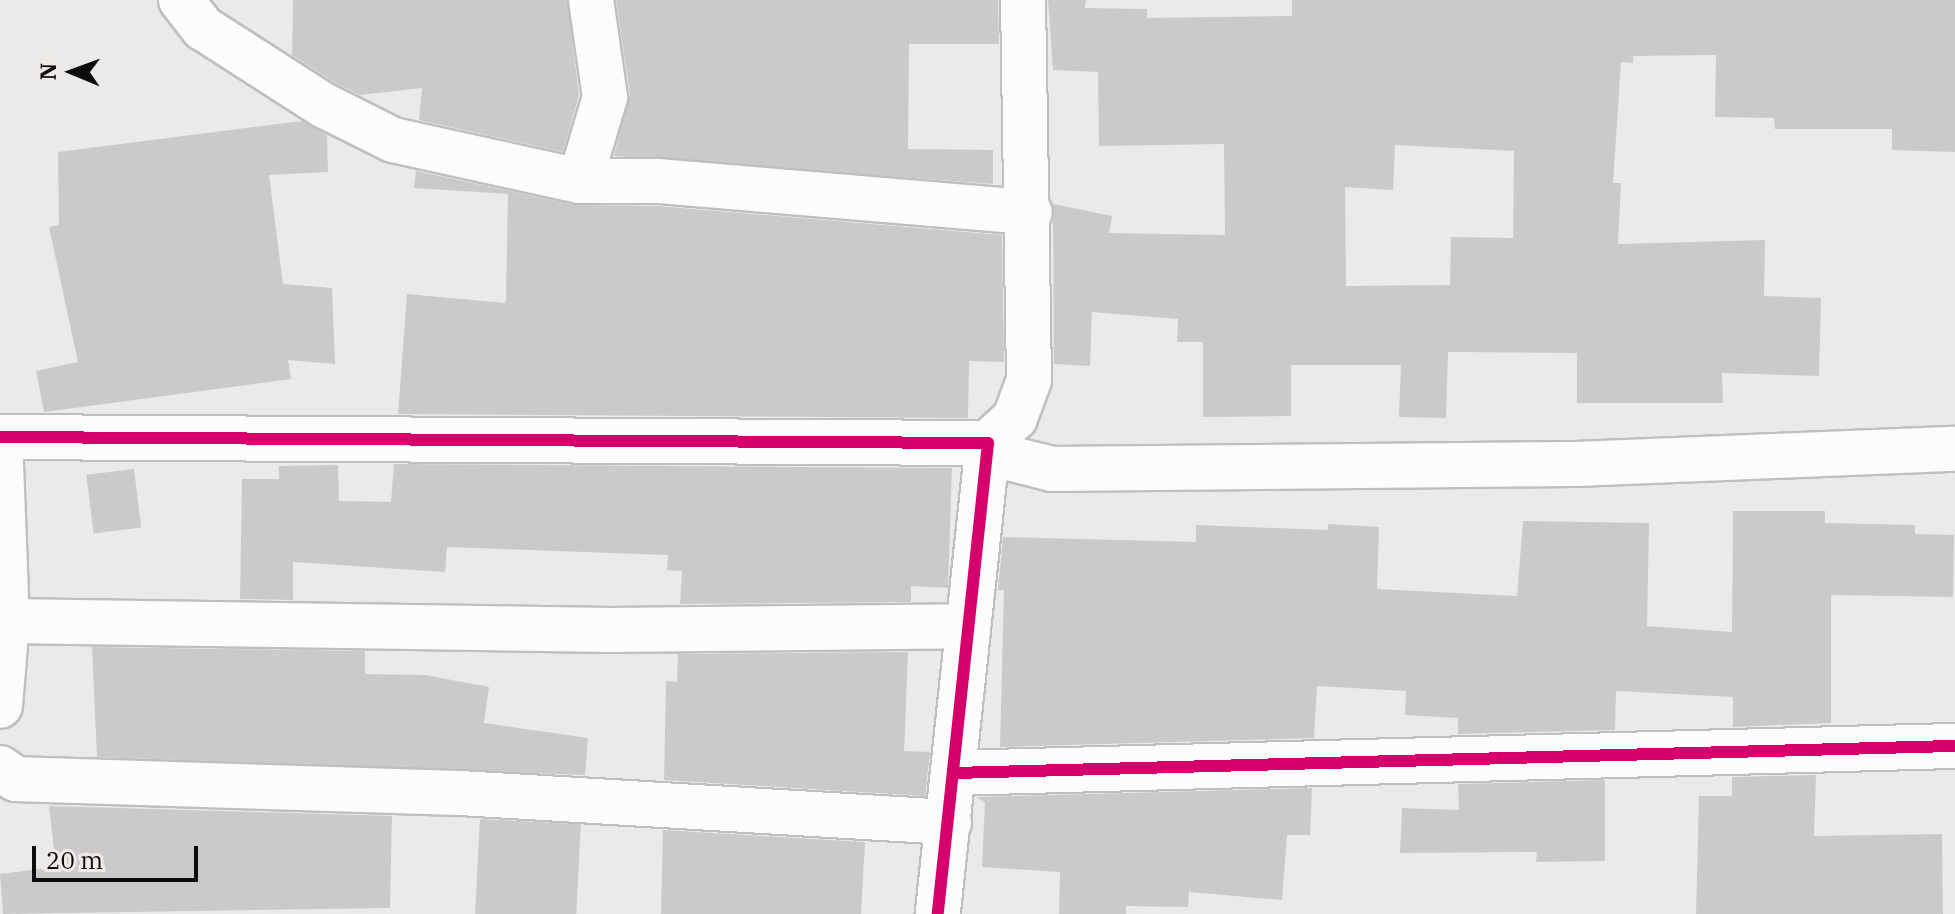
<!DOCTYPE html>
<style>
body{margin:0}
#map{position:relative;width:1955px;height:914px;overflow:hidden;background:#eceae9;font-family:"IBM Plex Serif",serif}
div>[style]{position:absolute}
.building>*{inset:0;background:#cccac9;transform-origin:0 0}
.roads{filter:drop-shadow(2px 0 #c1bfbe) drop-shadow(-2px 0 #c1bfbe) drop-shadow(0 2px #c1bfbe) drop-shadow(0 -2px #c1bfbe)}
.minor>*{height:44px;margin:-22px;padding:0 22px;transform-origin:22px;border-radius:22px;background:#fcfcfc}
.cycleway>*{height:12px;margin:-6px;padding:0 6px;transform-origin:6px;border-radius:6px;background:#d6006c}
span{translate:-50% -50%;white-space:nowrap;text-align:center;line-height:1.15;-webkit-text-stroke:7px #edeae8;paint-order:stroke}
.north{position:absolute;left:32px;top:32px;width:80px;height:80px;-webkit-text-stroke:6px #edeae8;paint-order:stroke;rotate:271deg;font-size:22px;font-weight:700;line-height:32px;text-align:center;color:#0d0c0b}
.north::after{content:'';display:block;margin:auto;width:28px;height:36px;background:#0d0c0b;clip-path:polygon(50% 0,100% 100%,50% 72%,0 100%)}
.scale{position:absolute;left:32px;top:846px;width:166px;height:36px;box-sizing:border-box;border:4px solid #0d0c0b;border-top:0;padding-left:10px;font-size:24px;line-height:28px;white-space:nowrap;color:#0d0c0b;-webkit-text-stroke:6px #edeae8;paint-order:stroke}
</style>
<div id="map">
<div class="building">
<i style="clip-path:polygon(293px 0,567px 0,579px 95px,563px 152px,419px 120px,422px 88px,360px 95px,335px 83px,292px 55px)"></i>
<i style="clip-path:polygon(616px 0,998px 0,999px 44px,909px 44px,908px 149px,993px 150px,993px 184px,614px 156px,630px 94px)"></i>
<i style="clip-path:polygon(evenodd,1048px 0,1086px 0,1085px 8px,1147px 9px,1147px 18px,1292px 16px,1292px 0,1955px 0,1955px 152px,1892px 150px,1892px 129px,1775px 129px,1774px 118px,1715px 117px,1716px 55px,1633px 56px,1633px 63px,1621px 62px,1613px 183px,1621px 183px,1618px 244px,1765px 240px,1764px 296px,1821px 298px,1819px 376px,1722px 373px,1723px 403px,1577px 403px,1577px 353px,1448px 352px,1446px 418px,1399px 417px,1401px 365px,1291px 365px,1291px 416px,1203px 417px,1203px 342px,1177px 342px,1178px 319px,1092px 312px,1090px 366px,1054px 364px,1053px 204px,1112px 216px,1109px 233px,1225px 235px,1224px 144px,1099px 146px,1098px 72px,1053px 70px,1048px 0,1395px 145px,1514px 151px,1513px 238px,1451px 237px,1450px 285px,1346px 286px,1345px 187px,1393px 190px,1395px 145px)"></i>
<i style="clip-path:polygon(302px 121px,327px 135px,328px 172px,269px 175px,283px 284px,332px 288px,335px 364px,288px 360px,291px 379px,44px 412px,36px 371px,78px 362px,49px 227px,59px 225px,58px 152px)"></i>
<i style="clip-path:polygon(416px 171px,575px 205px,657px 206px,1002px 235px,1004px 362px,969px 361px,968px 418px,398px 414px,407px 294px,505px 303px,506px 298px,508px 194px,414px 188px)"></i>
<i style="clip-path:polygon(394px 464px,952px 468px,948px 588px,911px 586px,911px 602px,680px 604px,682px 571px,667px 570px,668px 555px,447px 547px,445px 572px,293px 562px,293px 600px,240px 599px,242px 479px,279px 479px,279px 466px,338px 465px,339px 501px,391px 502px)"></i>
<i style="left:134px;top:469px;width:59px;height:48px;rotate:83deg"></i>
<i style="clip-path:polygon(1733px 511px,1825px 511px,1825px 523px,1915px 525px,1915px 534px,1954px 535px,1953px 597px,1831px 595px,1831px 723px,1733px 727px,1733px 697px,1616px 691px,1615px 730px,1458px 734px,1458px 718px,1405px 715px,1406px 691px,1317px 686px,1314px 738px,1000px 747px,1004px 590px,998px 590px,1003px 537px,1196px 542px,1196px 525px,1328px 530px,1328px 524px,1379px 527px,1377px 589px,1517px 596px,1523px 521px,1649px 523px,1647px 626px,1732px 632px)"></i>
<i style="clip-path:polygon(92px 647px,365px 651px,365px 674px,425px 675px,489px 687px,484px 723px,588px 738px,585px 775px,97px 757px)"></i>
<i style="clip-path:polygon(908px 652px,904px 751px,930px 752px,925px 796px,664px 780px,666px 681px,677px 682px,678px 654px)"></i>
<i style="clip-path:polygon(1816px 775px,1814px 836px,1942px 834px,1943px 914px,1696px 914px,1699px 796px,1732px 796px,1732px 777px)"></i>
<i style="clip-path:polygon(1605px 780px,1605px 861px,1536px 862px,1537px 852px,1400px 853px,1402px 808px,1459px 810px,1458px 784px)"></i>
<i style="clip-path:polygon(1312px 788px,1310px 835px,1287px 835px,1282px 900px,1189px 892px,1188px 907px,1126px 906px,1126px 914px,1059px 914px,1060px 872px,982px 867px,985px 802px,976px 797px)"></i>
<i style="clip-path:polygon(49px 806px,392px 816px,390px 908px,3px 914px,0 874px,56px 867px)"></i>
<i style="left:480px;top:819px;width:101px;height:95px;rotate:3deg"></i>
<i style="clip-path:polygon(663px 830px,865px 842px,861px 914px,661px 914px)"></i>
</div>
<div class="roads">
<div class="minor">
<i style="left:181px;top:0;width:36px;rotate:52deg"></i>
<i style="left:203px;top:28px;width:143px;rotate:32.7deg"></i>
<i style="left:323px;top:105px;width:78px;rotate:26.6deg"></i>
<i style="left:393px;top:140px;width:191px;rotate:12.4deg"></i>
<i style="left:580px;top:181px;width:78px"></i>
<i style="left:658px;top:181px;width:373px;rotate:4.8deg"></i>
<i style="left:580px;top:181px;width:88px;rotate:-73.4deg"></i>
<i style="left:605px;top:97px;width:98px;rotate:-98.2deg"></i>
<i style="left:0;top:437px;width:988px;rotate:0.35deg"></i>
<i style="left:988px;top:443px;width:474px;rotate:96.1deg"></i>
<i style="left:0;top:438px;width:183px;rotate:87.8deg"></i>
<i style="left:7px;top:621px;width:85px;rotate:94.7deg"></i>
<i style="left:988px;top:443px;width:37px;rotate:-43deg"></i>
<i style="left:1015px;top:418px;width:40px;rotate:-69.8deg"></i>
<i style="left:1029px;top:380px;width:380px;rotate:-90.9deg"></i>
<i style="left:988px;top:453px;width:66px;rotate:14deg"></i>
<i style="left:1052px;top:469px;width:524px;rotate:-0.55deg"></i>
<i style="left:1576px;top:464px;width:379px;rotate:-2.3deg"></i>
<i style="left:7px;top:621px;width:603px;rotate:0.86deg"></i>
<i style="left:610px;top:630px;width:357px;rotate:-0.6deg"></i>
<i style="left:0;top:768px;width:19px;rotate:35deg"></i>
<i style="left:16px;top:779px;width:444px;rotate:1.8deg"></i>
<i style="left:460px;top:793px;width:490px;rotate:3.4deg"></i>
<i style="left:954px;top:773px;width:1001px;rotate:-1.55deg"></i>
</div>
</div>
<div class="cycleway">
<i style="left:0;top:437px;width:988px;rotate:0.35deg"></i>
<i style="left:988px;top:443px;width:474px;rotate:96.1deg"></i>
<i style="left:954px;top:773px;width:1001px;rotate:-1.55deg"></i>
</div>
<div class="north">N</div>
<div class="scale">20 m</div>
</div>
